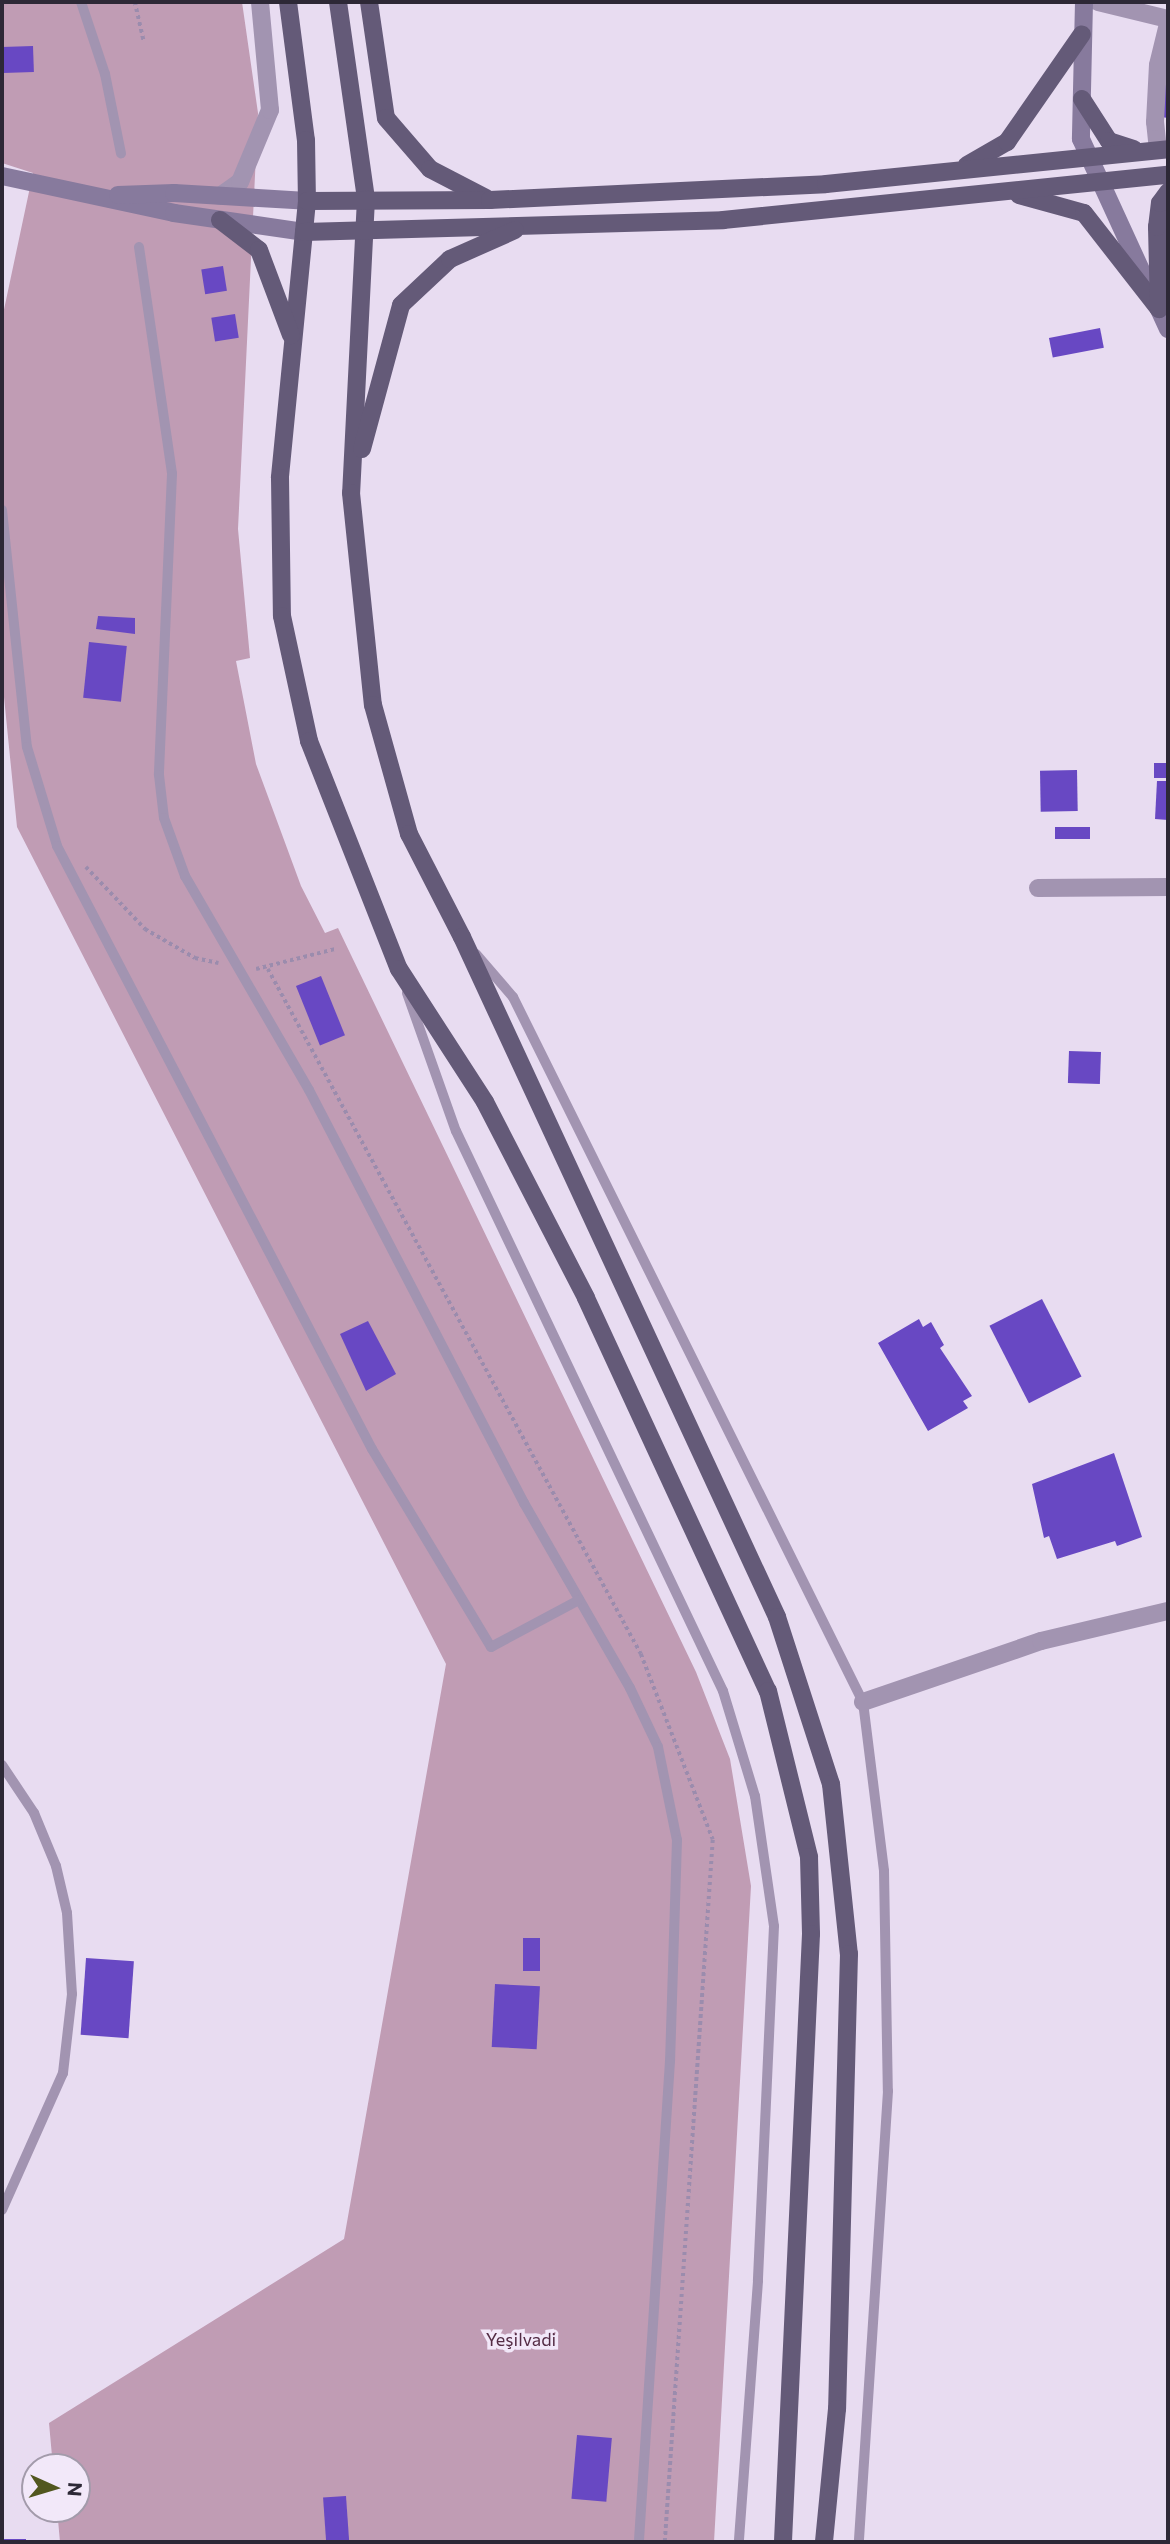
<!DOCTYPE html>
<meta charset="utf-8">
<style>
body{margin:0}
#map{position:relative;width:1170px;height:2544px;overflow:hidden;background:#e8dcf1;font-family:Commissioner,sans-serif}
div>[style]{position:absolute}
.green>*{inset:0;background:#c09cb4}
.building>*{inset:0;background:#6848c3;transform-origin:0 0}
.path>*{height:3.5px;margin-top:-1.75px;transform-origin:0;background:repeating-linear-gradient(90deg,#9b8cad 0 3.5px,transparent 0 7px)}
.lane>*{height:10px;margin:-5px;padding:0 5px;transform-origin:5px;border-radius:5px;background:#a294b1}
.street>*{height:18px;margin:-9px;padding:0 9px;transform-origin:9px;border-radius:9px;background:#a294b1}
.secondary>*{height:18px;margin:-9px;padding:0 9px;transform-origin:9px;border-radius:9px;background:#877a9d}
.primary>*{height:18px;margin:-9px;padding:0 9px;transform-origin:9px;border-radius:9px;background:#645a78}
span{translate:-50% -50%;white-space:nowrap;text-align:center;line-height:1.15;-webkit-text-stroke:7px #f2e8f9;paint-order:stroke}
.park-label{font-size:18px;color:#542c45}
.frame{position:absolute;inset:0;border:4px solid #2d2836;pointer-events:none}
.north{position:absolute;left:21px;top:2453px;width:70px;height:70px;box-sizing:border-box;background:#f2e8f9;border:2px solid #a39bab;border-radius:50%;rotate:94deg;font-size:19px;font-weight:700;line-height:28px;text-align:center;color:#2d2836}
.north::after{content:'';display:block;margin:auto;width:24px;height:32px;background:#52571f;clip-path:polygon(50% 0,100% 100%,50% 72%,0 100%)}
</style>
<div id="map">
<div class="green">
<i style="clip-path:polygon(2px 2px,242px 2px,258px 113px,238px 529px,250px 658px,236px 661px,256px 764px,301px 886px,325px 933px,338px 928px,696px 1672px,730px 1759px,751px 1886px,714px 2542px,60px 2542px,57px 2509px,77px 2509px,77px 2467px,53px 2467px,49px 2423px,344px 2239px,446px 1664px,17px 827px,2px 677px,2px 319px,33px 173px,2px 163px)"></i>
</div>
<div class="building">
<i style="left:33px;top:46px;width:26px;height:31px;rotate:88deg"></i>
<i style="clip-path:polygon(1158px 71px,1168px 72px,1168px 118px,1161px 117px)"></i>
<i style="left:223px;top:266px;width:25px;height:22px;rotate:81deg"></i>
<i style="left:235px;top:314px;width:24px;height:24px;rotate:81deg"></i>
<i style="left:1100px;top:328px;width:20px;height:52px;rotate:79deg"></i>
<i style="clip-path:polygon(98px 616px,135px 618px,135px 634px,96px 629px)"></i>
<i style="left:89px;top:642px;width:38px;height:56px;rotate:6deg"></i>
<i style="left:1154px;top:763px;width:14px;height:15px"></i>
<i style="left:1077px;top:770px;width:41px;height:37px;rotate:89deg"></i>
<i style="clip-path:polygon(1157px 781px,1168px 781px,1168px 820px,1155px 819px)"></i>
<i style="left:1055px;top:827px;width:35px;height:12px"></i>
<i style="left:321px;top:976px;width:64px;height:27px;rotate:68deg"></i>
<i style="left:1069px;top:1051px;width:32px;height:32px;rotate:2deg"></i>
<i style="left:1042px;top:1299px;width:87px;height:59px;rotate:63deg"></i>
<i style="clip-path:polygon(919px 1319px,923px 1327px,931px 1322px,944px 1345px,940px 1348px,972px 1396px,963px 1401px,968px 1408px,928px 1431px,878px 1343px)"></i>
<i style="clip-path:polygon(368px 1321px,396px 1374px,366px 1391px,340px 1334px)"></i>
<i style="clip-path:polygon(1114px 1453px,1142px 1537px,1117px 1546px,1115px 1541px,1057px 1559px,1049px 1536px,1044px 1538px,1032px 1484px)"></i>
<i style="left:523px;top:1938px;width:17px;height:33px"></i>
<i style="left:86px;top:1958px;width:48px;height:77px;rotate:4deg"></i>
<i style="left:495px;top:1984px;width:45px;height:63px;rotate:3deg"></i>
<i style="left:577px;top:2435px;width:35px;height:64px;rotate:5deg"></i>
<i style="left:346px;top:2496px;width:46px;height:23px;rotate:86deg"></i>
<i style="left:2px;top:2539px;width:24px;height:3px"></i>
</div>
<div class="path">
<i style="left:135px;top:2px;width:41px;rotate:77.3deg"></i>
<i style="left:86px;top:867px;width:86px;rotate:46.4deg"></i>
<i style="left:145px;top:929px;width:58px;rotate:30.1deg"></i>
<i style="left:195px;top:958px;width:24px;rotate:12deg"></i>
<i style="left:256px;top:969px;width:81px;rotate:-14.2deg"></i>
<i style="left:268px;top:969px;width:780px;rotate:61.43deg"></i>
<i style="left:641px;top:1654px;width:199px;rotate:68.8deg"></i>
<i style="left:713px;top:1840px;width:704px;rotate:93.91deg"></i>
</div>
<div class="lane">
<i style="left:81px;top:2px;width:76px;rotate:71.6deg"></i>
<i style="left:105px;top:74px;width:81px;rotate:78.6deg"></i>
<i style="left:139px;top:247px;width:229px;rotate:81.7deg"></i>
<i style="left:172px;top:474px;width:301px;rotate:92.5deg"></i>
<i style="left:159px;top:775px;width:43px;rotate:83.4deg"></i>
<i style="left:164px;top:818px;width:62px;rotate:70.1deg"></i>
<i style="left:185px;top:876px;width:247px;rotate:59.9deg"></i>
<i style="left:309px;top:1090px;width:466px;rotate:62.5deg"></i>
<i style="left:524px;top:1503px;width:213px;rotate:60.2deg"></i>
<i style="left:630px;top:1688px;width:65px;rotate:64.6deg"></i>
<i style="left:658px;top:1747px;width:95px;rotate:78.5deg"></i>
<i style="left:677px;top:1840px;width:221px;rotate:91.8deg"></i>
<i style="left:670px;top:2061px;width:482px;rotate:93.7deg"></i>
<i style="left:2px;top:510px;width:238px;rotate:84deg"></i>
<i style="left:27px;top:747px;width:103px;rotate:73.1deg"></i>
<i style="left:57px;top:846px;width:680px;rotate:62.42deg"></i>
<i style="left:372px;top:1449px;width:231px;rotate:59deg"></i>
<i style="left:491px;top:1647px;width:100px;rotate:-28.1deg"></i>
<i style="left:476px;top:954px;width:57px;rotate:49.3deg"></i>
<i style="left:513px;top:997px;width:787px;rotate:63.6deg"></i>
<i style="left:863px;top:1702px;width:170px;rotate:82.9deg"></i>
<i style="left:884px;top:1871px;width:220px;rotate:89deg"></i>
<i style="left:888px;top:2091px;width:452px;rotate:93.7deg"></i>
<i style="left:407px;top:993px;width:146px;rotate:70.5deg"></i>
<i style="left:456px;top:1131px;width:620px;rotate:64.51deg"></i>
<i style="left:723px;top:1691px;width:110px;rotate:73.1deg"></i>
<i style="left:755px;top:1796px;width:131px;rotate:81.7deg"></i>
<i style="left:774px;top:1926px;width:355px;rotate:92.6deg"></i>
<i style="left:758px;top:2281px;width:262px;rotate:94.2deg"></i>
<i style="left:2px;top:1765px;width:58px;rotate:56.3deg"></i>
<i style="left:34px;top:1813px;width:57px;rotate:67.5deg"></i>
<i style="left:56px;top:1866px;width:48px;rotate:76.8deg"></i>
<i style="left:67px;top:1913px;width:81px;rotate:86.5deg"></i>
<i style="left:72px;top:1994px;width:80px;rotate:96.5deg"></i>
<i style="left:63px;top:2073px;width:150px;rotate:114deg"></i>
</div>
<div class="street">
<i style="left:1098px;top:2px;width:72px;rotate:13.7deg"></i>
<i style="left:1158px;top:150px;width:28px;rotate:-96deg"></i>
<i style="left:1155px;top:122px;width:57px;rotate:-87deg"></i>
<i style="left:1158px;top:65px;width:42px;rotate:-76.3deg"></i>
<i style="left:220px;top:196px;width:24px;rotate:-35deg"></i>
<i style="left:240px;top:182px;width:78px;rotate:-67.4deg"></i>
<i style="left:270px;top:110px;width:108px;rotate:-95.3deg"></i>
<i style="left:1038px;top:888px;width:130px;rotate:-0.4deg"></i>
<i style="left:863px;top:1702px;width:188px;rotate:-18.9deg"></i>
<i style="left:1041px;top:1641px;width:130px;rotate:-13.3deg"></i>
</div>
<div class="secondary">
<i style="left:1084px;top:2px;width:137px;rotate:91.3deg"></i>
<i style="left:1081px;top:139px;width:209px;rotate:65.4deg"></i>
<i style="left:2px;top:176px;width:176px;rotate:12.1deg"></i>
<i style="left:174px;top:213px;width:131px;rotate:8.3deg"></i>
<i style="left:118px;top:195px;width:56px;rotate:-2deg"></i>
<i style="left:174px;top:193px;width:133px;rotate:3.4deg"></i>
</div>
<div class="primary">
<i style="left:288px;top:2px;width:139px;rotate:82.6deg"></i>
<i style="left:306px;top:140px;width:61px;rotate:89.1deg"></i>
<i style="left:307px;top:201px;width:278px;rotate:95.6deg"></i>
<i style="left:280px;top:478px;width:138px;rotate:89.2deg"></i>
<i style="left:282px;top:616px;width:128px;rotate:77.8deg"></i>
<i style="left:309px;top:741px;width:245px;rotate:68.5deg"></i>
<i style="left:399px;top:969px;width:158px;rotate:57.1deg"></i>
<i style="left:485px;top:1102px;width:220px;rotate:62.7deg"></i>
<i style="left:586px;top:1298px;width:433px;rotate:65.2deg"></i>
<i style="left:768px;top:1691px;width:171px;rotate:76.1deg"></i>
<i style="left:809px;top:1857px;width:77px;rotate:88.5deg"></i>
<i style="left:811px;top:1934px;width:609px;rotate:92.64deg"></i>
<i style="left:338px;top:2px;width:199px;rotate:81.9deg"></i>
<i style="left:366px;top:199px;width:294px;rotate:92.9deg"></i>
<i style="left:351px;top:493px;width:213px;rotate:84.1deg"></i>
<i style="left:373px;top:705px;width:134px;rotate:74.4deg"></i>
<i style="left:409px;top:834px;width:116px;rotate:62.8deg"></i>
<i style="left:462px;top:937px;width:749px;rotate:65.14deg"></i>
<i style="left:777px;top:1617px;width:176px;rotate:72.1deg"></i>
<i style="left:831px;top:1784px;width:171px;rotate:84deg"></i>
<i style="left:849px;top:1954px;width:455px;rotate:91.5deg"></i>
<i style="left:837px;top:2409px;width:134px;rotate:95.6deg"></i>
<i style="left:369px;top:2px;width:117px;rotate:81.7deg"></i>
<i style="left:386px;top:118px;width:67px;rotate:49.2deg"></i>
<i style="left:430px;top:169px;width:63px;rotate:27.4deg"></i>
<i style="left:1082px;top:99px;width:50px;rotate:57.3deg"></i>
<i style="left:1109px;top:141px;width:26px;rotate:18deg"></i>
<i style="left:967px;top:165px;width:46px;rotate:-29.9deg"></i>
<i style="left:1007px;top:142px;width:131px;rotate:-55.2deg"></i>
<i style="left:1019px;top:195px;width:67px;rotate:15.5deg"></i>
<i style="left:1084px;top:213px;width:122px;rotate:52deg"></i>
<i style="left:307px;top:201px;width:183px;rotate:-0.3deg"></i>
<i style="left:490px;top:200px;width:336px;rotate:-2.7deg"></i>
<i style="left:826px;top:184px;width:344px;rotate:-5.8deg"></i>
<i style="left:220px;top:220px;width:49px;rotate:37.6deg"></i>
<i style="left:259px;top:250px;width:91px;rotate:69.4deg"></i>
<i style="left:304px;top:232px;width:419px;rotate:-1.6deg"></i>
<i style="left:723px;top:220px;width:447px;rotate:-5.8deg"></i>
<i style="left:1159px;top:309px;width:82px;rotate:-91.4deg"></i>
<i style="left:1157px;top:227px;width:24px;rotate:-83deg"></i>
<i style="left:1160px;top:203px;width:14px;rotate:-54deg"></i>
<i style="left:362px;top:449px;width:149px;rotate:-74.8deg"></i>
<i style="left:401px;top:305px;width:67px;rotate:-43.2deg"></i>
<i style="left:450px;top:259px;width:71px;rotate:-24deg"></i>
</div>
<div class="park-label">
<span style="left:521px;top:2339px">Yeşilvadi</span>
</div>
<div class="frame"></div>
<div class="north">N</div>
</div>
